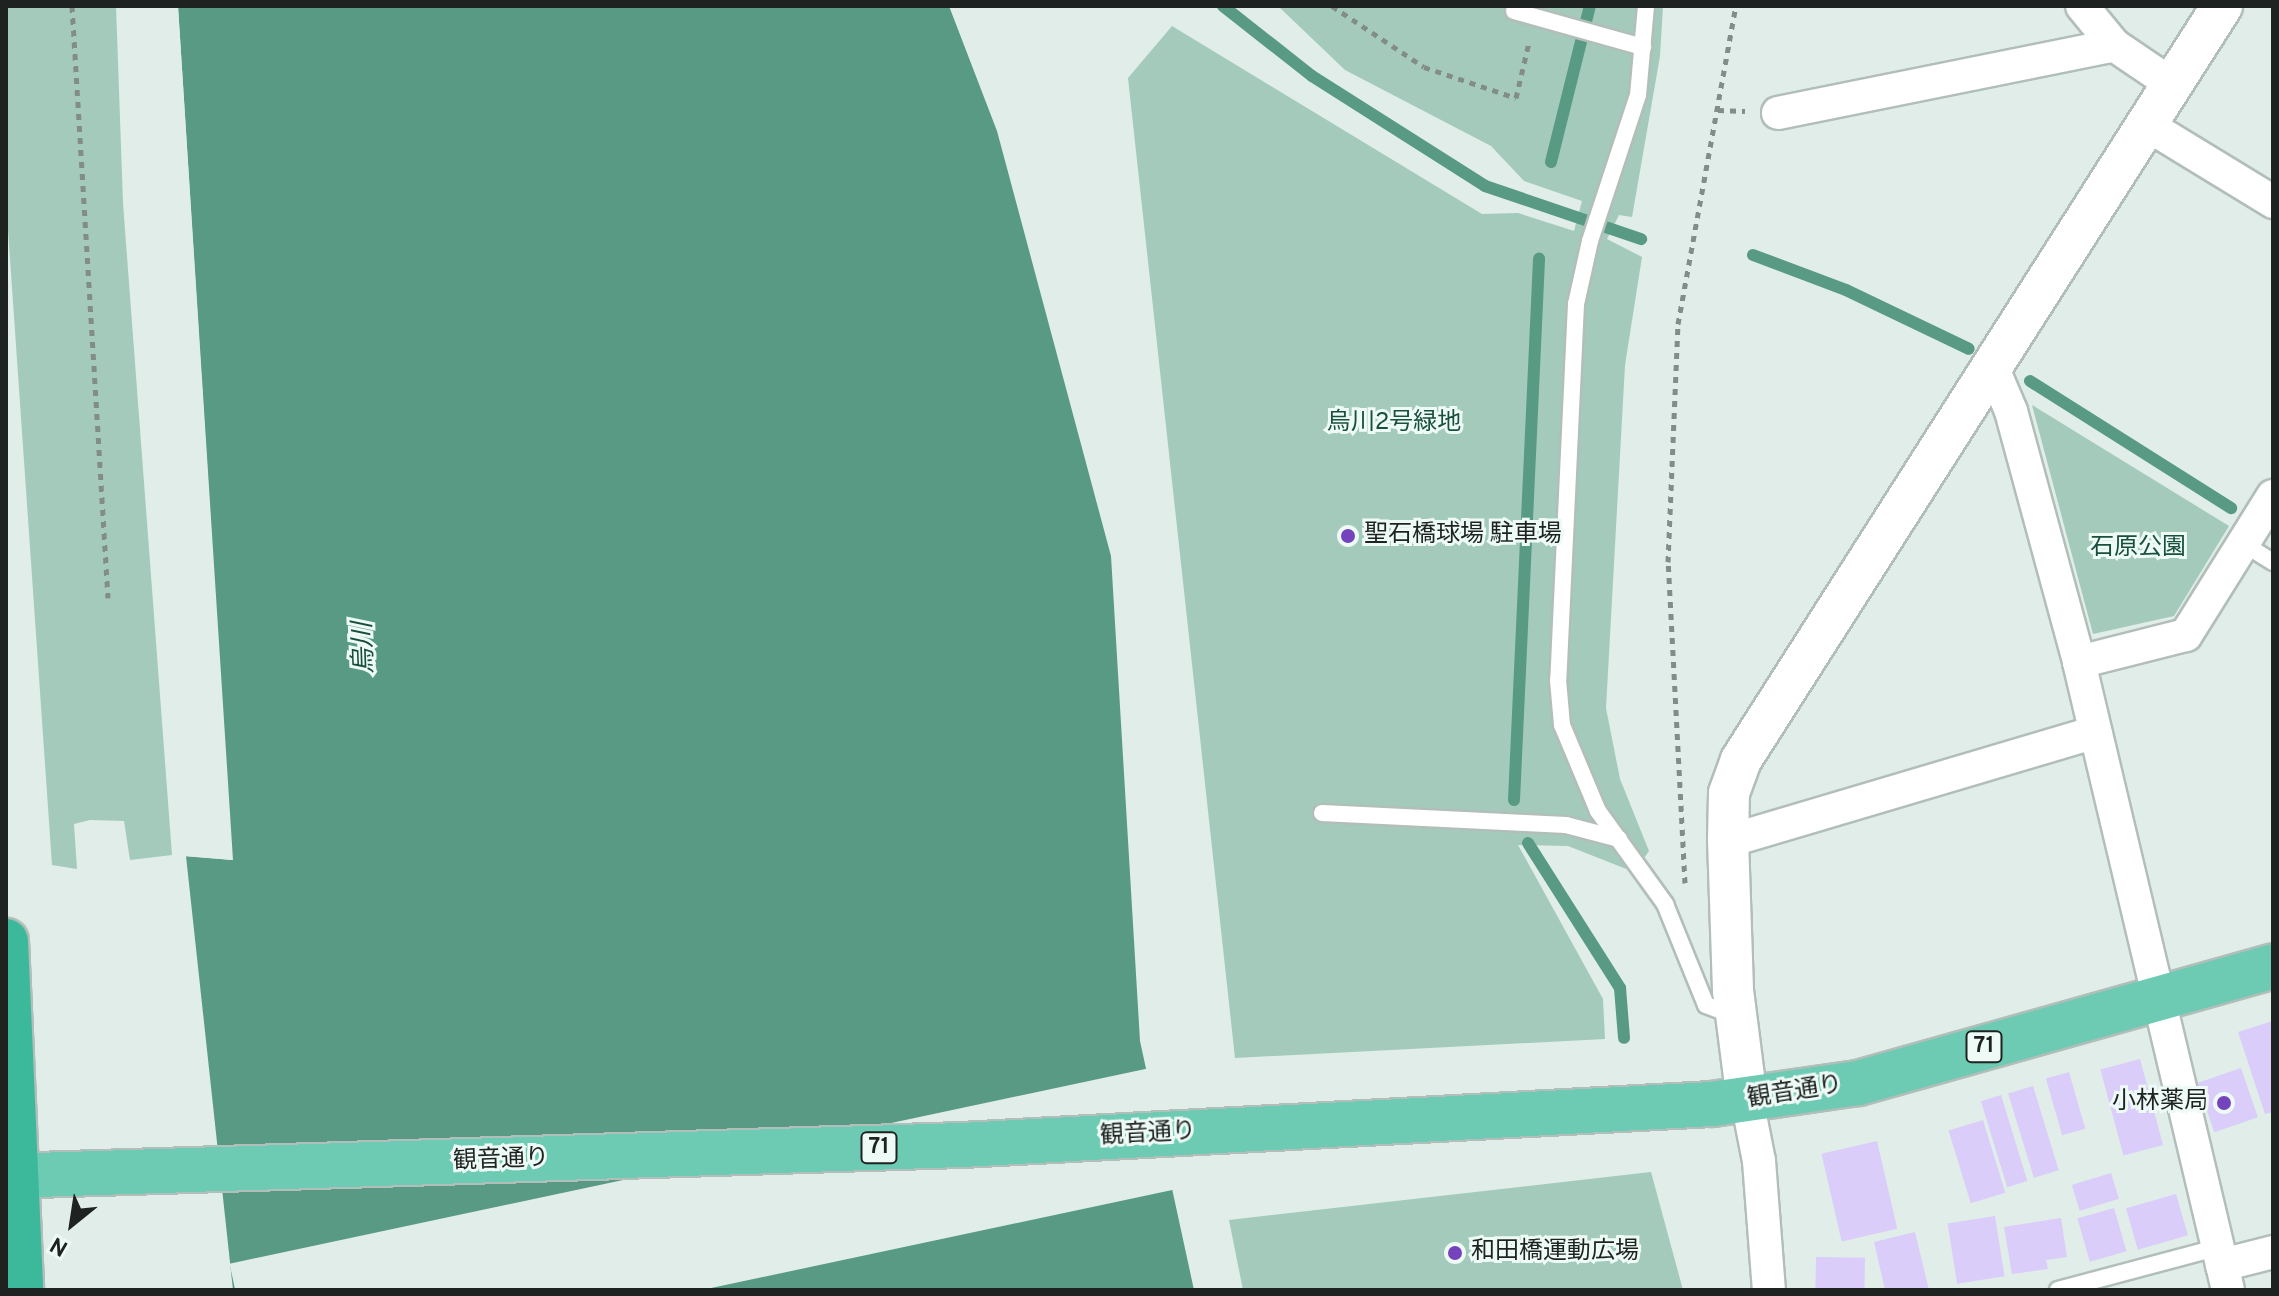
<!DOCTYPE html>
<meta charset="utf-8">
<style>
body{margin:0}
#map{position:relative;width:2279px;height:1296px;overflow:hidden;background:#e0ede8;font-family:Overpass,"Noto Sans JP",sans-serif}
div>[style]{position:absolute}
.green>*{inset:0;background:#a3cabb}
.water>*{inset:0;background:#589a83}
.pier>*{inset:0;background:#e0ede8;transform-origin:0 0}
.stream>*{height:12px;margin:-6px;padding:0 6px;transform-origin:6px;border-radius:6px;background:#589a83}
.building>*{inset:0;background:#dacdf9;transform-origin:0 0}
.path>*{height:5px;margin-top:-2.5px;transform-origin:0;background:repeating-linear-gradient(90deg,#828c88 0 6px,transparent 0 12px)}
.roads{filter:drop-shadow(2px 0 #b2beb9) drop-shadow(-2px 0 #b2beb9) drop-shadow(0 2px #b2beb9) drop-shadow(0 -2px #b2beb9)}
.service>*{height:16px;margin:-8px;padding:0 8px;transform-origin:8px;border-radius:8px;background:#fff}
.minor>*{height:32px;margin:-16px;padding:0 16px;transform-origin:16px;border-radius:16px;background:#fff}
.tertiary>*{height:40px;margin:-20px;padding:0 20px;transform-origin:20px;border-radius:20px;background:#fff}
.primary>*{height:44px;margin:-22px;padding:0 22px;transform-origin:22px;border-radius:22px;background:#6dcab3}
.trunk>*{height:44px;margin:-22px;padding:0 22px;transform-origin:22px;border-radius:22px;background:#3cb89a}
.dots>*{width:22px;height:22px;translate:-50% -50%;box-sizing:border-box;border:4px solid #edfaf5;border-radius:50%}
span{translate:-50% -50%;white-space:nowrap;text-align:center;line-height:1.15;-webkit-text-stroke:6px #edfaf5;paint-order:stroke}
.shield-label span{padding:2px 6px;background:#edfaf5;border:2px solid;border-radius:6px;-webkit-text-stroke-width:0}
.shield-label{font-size:22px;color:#1e2321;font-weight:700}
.park-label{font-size:24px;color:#184f3e}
.poi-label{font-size:24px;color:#1e2321}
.left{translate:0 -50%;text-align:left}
.right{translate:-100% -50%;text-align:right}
.street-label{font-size:24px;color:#1e2321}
.water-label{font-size:26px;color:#164d3c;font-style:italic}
.frame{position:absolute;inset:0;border:8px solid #1e2321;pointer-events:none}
.north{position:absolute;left:32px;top:1184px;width:80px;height:80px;-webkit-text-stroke:6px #edfaf5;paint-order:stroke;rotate:210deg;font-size:22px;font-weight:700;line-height:32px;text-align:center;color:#1e2321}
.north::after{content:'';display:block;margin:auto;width:28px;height:36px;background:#1e2321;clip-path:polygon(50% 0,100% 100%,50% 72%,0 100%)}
</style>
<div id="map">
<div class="green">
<i style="clip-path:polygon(6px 6px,116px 6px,123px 203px,172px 855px,130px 860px,124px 821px,90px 820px,74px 824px,77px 869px,52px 865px,6px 201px)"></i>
<i style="clip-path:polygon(1278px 6px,1663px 6px,1660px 56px,1632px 217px,1619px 215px,1607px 239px,1642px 257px,1625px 365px,1606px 708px,1620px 779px,1649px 851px,1634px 872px,1568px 846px,1518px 845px,1603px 999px,1605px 1039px,1235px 1058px,1128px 78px,1172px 26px,1482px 214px,1518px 213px,1574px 231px,1582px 201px,1524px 181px,1491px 146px,1345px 70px)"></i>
<i style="clip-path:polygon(2032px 405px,2229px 526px,2174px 616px,2093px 634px)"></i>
<i style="clip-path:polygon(1651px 1172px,1683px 1290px,1243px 1290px,1229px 1220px)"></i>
</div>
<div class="water">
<i style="clip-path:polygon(178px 6px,949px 6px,997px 131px,1111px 556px,1140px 1041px,1194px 1290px,233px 1290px,186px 856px,232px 860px)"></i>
</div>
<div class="pier">
<i style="clip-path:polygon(174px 6px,178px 6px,233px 860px,182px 856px,228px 856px)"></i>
<i style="left:1150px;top:1068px;width:124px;height:941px;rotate:78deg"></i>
</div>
<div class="stream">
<i style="left:1223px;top:6px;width:113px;rotate:38.2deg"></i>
<i style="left:1312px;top:76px;width:205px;rotate:32.4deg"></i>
<i style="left:1485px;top:186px;width:165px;rotate:18.8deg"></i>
<i style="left:1551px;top:162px;width:161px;rotate:-76deg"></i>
<i style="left:1753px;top:255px;width:99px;rotate:20.6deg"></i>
<i style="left:1846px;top:290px;width:136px;rotate:25.6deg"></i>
<i style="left:2030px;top:381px;width:238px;rotate:32.3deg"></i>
<i style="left:1514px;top:800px;width:542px;rotate:-87.35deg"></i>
<i style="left:1528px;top:843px;width:172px;rotate:57.6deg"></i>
<i style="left:1620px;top:988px;width:50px;rotate:85.4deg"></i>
</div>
<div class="building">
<i style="clip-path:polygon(2273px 1021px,2273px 1112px,2265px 1114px,2238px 1032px)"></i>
<i style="left:2140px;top:1059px;width:89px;height:41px;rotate:75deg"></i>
<i style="left:2241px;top:1068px;width:52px;height:46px;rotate:71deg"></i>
<i style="left:2069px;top:1072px;width:59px;height:24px;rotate:74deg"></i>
<i style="left:2033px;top:1086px;width:88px;height:26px;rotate:73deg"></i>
<i style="left:2001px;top:1095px;width:90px;height:21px;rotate:73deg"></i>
<i style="left:1983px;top:1120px;width:76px;height:36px;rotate:73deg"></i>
<i style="left:1877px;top:1141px;width:90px;height:57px;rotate:77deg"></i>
<i style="left:2111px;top:1173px;width:27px;height:41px;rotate:73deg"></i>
<i style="left:2176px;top:1194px;width:43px;height:52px;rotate:74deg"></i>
<i style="left:2114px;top:1208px;width:45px;height:38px;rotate:74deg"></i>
<i style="left:1995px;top:1216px;width:61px;height:48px;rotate:81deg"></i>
<i style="clip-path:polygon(2061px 1218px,2067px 1257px,2046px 1260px,2048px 1269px,2012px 1274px,2004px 1227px)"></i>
<i style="clip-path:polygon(1915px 1232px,1929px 1290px,1885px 1290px,1874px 1242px)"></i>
<i style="left:1816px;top:1257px;width:49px;height:33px;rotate:1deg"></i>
</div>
<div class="path">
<i style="left:72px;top:6px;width:593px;rotate:86.52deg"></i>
<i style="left:1332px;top:6px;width:110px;rotate:33.5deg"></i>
<i style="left:1424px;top:67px;width:97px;rotate:18.6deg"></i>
<i style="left:1516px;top:98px;width:57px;rotate:-76.9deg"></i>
<i style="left:1718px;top:110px;width:27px;rotate:2deg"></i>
<i style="left:1685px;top:883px;width:321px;rotate:-93deg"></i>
<i style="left:1668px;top:562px;width:238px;rotate:-87.6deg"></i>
<i style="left:1678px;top:324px;width:323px;rotate:-79.7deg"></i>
</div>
<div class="roads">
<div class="service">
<i style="left:1646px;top:6px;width:89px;rotate:95.1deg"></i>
<i style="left:1638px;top:95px;width:154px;rotate:108.2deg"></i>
<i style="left:1590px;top:241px;width:65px;rotate:102.5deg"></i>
<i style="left:1576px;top:304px;width:376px;rotate:92.7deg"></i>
<i style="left:1558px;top:680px;width:45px;rotate:84.9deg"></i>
<i style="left:1562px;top:725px;width:93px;rotate:67.3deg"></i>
<i style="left:1598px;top:811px;width:115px;rotate:54.2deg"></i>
<i style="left:1665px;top:904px;width:109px;rotate:67.9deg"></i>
<i style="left:1706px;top:1005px;width:31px;rotate:21deg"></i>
<i style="left:1514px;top:11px;width:134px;rotate:15.6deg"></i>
<i style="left:2244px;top:544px;width:34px;rotate:32deg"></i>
<i style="left:1322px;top:813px;width:244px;rotate:2.8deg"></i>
<i style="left:1566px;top:825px;width:55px;rotate:14.8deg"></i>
<i style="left:2058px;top:1290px;width:163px;rotate:-14.9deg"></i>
</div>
<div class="minor">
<i style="left:2082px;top:6px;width:50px;rotate:50.6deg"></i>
<i style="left:1778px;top:113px;width:343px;rotate:-11.4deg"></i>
<i style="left:2114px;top:45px;width:71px;rotate:34.1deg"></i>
<i style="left:2147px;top:125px;width:148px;rotate:31.4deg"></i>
<i style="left:1994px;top:371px;width:43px;rotate:67deg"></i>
<i style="left:2011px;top:411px;width:260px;rotate:74.8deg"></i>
<i style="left:2079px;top:662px;width:645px;rotate:76.65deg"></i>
<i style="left:2079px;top:662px;width:110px;rotate:-14.2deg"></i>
<i style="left:2186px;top:635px;width:164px;rotate:-58deg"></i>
<i style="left:1728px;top:841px;width:383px;rotate:-16.5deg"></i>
<i style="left:1747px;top:1100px;width:62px;rotate:78.9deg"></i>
<i style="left:1759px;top:1161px;width:129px;rotate:85.6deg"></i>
<i style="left:2222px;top:1265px;width:53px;rotate:-14.3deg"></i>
</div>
<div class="tertiary">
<i style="left:1747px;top:1100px;width:111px;rotate:-97.3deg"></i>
<i style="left:1733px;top:990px;width:149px;rotate:-91.9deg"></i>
<i style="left:1728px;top:841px;width:48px;rotate:-88.8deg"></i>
<i style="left:1729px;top:793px;width:35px;rotate:-70deg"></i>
<i style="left:1741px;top:760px;width:894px;rotate:-57.46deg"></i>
</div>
<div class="primary">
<i style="left:6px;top:1176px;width:957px;rotate:-1.86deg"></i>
<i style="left:962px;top:1145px;width:751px;rotate:-3.13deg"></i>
<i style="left:1712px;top:1104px;width:148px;rotate:-8.2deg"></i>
<i style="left:1858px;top:1083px;width:431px;rotate:-15.7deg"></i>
</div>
<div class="trunk">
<i style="left:6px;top:941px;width:349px;rotate:87.5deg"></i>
</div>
</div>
<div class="dots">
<i style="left:1348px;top:536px;background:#7543bb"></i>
<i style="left:2224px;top:1103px;background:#7543bb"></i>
<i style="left:1455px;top:1253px;background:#7543bb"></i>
</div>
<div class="shield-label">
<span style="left:1984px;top:1047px">71</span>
<span style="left:879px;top:1148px">71</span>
</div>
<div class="park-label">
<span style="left:1394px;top:424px">烏川2号緑地</span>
<span style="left:2138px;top:549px">石原公園</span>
</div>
<div class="poi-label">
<span class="left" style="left:1364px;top:536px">聖石橋球場 駐車場</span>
<span class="right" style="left:2208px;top:1103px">小林薬局</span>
<span class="left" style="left:1471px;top:1253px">和田橋運動広場</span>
</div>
<div class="street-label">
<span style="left:1795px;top:1093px;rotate:-9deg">観音通り</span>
<span style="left:1148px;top:1135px;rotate:-3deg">観音通り</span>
<span style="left:501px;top:1161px;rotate:-2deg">観音通り</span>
</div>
<div class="water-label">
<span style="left:365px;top:648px;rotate:-92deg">烏川</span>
</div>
<div class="frame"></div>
<div class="north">N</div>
</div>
